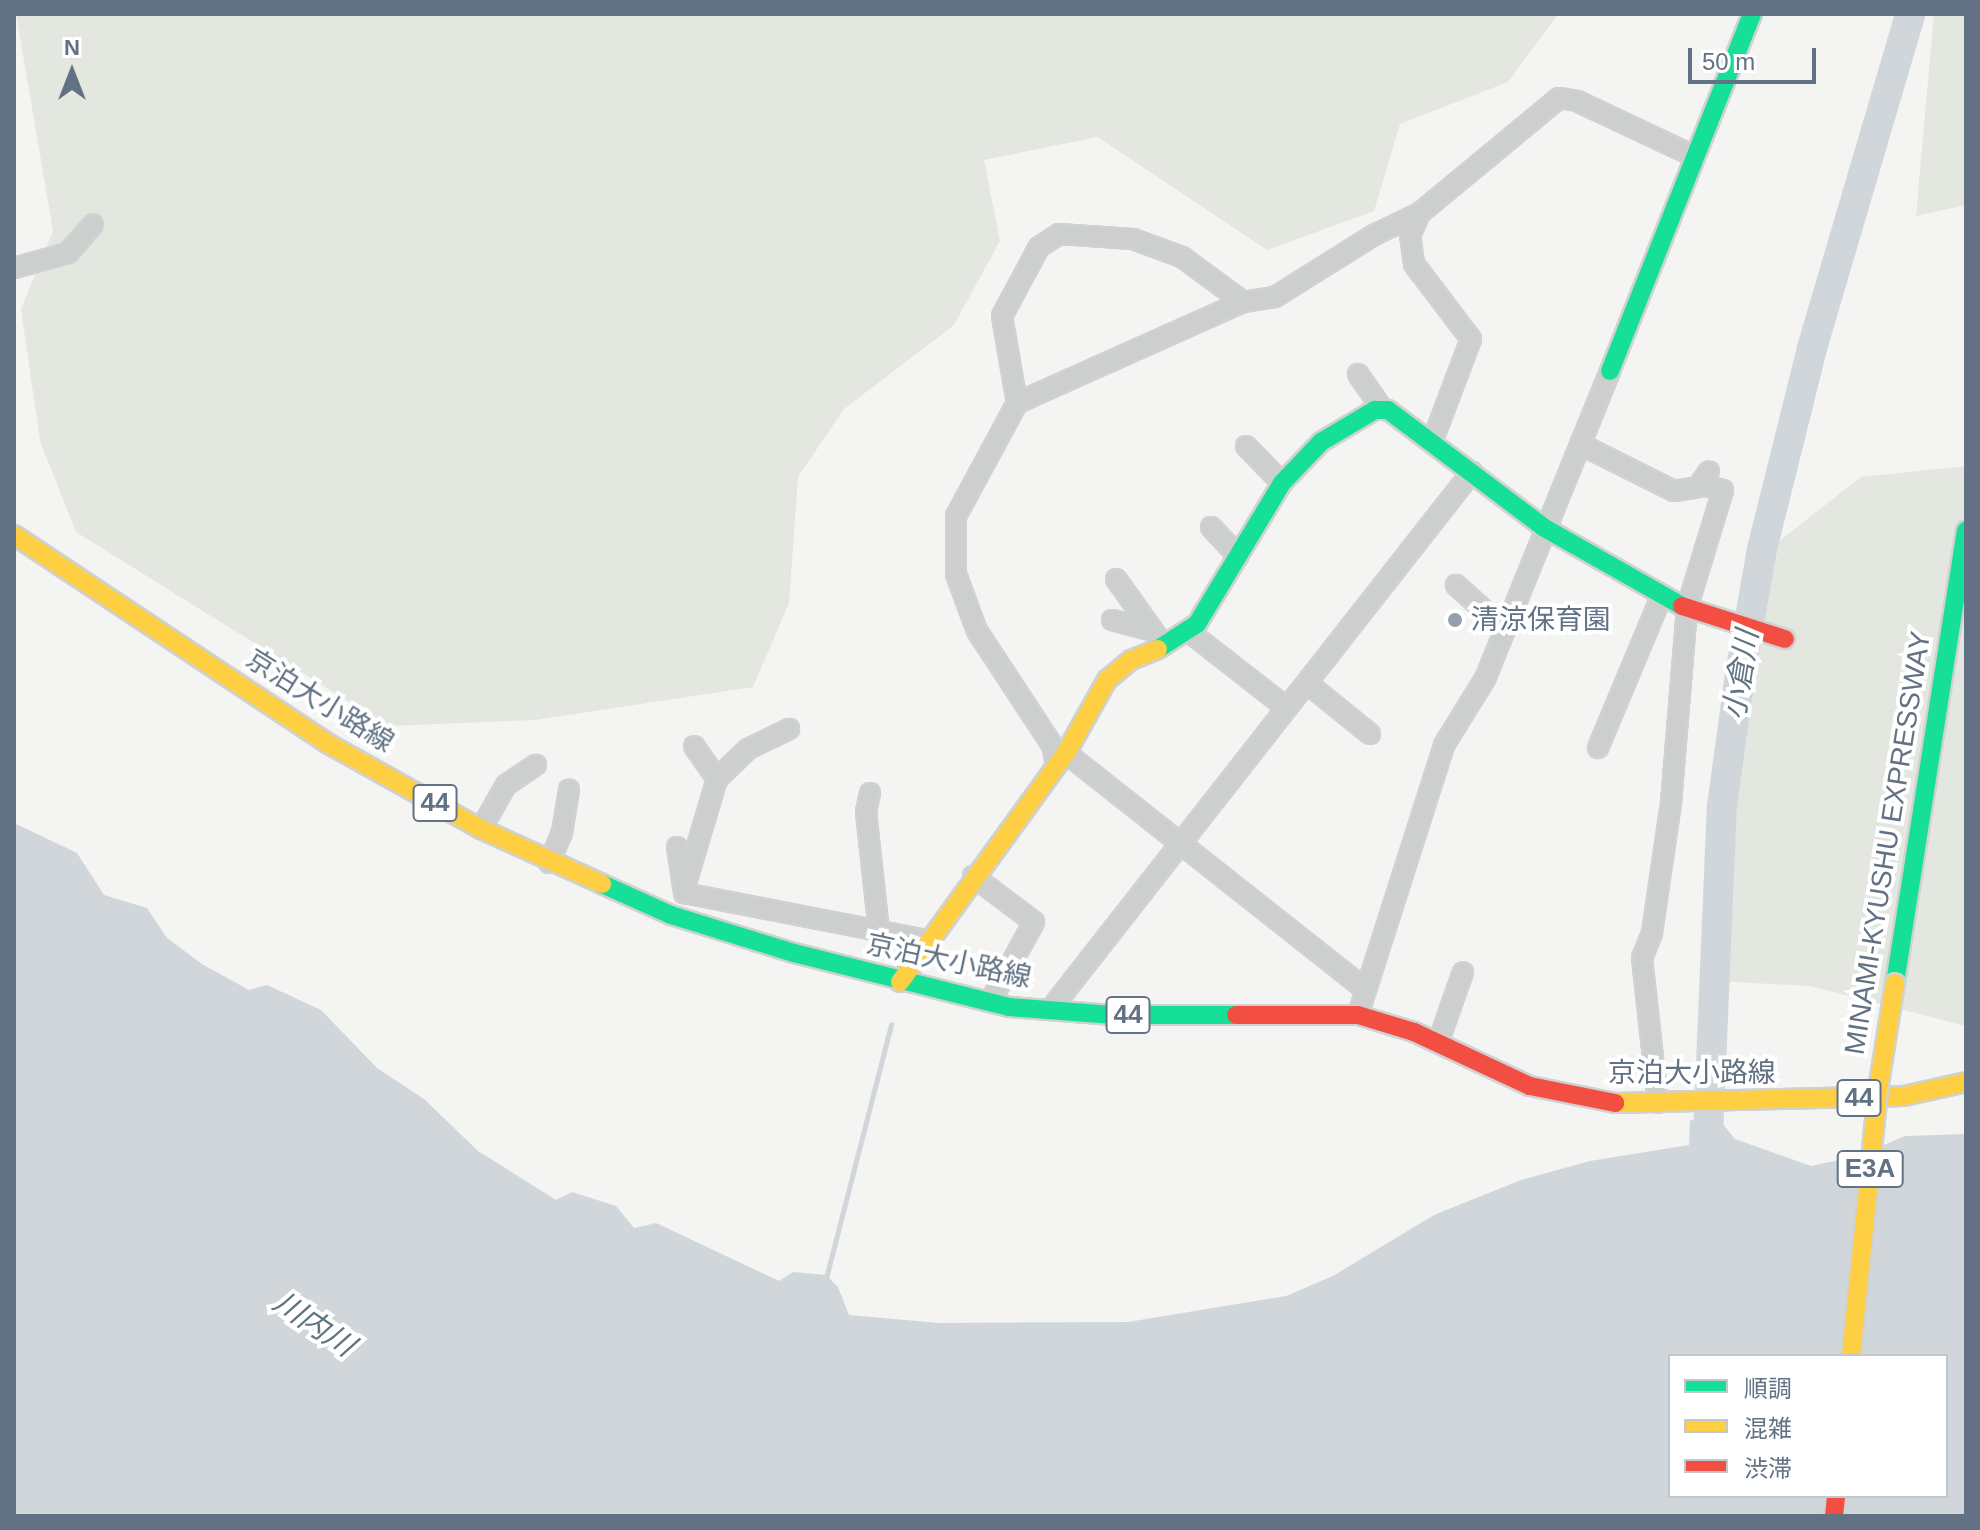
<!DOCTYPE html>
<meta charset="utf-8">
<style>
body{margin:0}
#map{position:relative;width:1980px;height:1530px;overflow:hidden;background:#f4f4f2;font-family:Helvetica,"Noto Sans JP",sans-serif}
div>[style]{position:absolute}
.green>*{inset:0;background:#e3e7e0}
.water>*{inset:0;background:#d0d6da}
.stream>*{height:5px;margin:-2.5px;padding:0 2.5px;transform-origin:2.5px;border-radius:2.5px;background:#d0d6da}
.river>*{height:30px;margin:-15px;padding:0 15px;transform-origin:15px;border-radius:15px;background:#d0d6da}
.roads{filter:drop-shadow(2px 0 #cfd1d2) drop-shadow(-2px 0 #cfd1d2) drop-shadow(0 2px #cfd1d2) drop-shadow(0 -2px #cfd1d2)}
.street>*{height:18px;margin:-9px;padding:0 9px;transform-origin:9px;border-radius:9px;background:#cdcfcf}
.fast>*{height:18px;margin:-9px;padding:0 9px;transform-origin:9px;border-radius:9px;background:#16e098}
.slow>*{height:18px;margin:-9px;padding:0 9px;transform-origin:9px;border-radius:9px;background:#ffcf43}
.jam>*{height:18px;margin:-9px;padding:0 9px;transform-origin:9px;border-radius:9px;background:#f24e42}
.bridges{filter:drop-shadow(2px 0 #d1d2d2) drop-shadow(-2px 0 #d1d2d2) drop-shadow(0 2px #d1d2d2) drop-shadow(0 -2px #d1d2d2)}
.slow-bridge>*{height:18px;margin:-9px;padding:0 9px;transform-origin:9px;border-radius:9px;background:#ffcf43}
.dots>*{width:22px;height:22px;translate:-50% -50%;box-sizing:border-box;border:4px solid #fff;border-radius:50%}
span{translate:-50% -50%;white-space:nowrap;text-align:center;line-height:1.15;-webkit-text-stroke:8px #fff;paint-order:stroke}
.shield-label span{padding:2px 6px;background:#fff;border:2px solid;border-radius:6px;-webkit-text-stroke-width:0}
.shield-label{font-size:26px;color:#627284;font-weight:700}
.poi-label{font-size:28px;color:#627284}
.left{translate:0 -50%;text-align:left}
.street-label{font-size:28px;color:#627284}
.water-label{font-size:30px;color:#5e7481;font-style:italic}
.frame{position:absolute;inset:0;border:16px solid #627284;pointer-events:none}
.legend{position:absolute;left:1668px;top:1354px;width:280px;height:144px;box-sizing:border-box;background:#fff;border:2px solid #c0c7ce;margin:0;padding:10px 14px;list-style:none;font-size:24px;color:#627284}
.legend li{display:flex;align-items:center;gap:16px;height:40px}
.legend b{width:40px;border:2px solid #c0c7ce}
.north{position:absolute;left:32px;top:32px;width:80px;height:80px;-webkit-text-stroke:6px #fff;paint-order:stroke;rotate:0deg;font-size:22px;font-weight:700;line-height:32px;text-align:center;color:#627284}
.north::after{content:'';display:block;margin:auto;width:28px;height:36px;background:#627284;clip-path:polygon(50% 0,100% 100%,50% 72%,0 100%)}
.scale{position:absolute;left:1688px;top:48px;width:128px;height:36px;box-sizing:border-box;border:4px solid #627284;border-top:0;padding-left:10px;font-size:24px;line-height:28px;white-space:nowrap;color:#627284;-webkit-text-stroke:6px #fff;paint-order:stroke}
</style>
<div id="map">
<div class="green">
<i style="clip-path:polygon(16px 14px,1558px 14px,1508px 82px,1400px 124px,1374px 211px,1267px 250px,1098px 137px,984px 160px,1000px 241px,954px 325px,844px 409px,798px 477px,789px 603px,753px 687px,535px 720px,388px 726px,76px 532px,40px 441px,21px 309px,53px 231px)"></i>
<i style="clip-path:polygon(1934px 14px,1966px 14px,1966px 205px,1916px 216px)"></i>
<i style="clip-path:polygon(1966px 466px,1966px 1026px,1810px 986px,1714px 981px,1755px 560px,1861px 477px)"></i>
</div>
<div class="water">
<i style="clip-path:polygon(evenodd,14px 823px,77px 853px,104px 895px,147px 908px,167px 938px,202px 964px,249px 990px,267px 985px,321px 1010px,377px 1068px,424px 1099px,478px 1151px,556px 1200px,572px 1192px,616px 1206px,634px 1228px,656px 1223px,779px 1281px,793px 1272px,826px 1275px,838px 1287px,849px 1315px,939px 1323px,1128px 1322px,1286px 1296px,1333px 1276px,1434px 1215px,1521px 1180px,1590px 1161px,1689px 1145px,1690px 1120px,1722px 1123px,1735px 1139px,1811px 1166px,1859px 1156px,1905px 1136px,1966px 1134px,1966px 1516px,14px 1516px,14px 823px,1670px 1356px,1946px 1356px,1946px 1496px,1670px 1496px,1670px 1356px)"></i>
</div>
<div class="stream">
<i style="left:826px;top:1278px;width:262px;rotate:-75.6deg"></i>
</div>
<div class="river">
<i style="left:1707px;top:1160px;width:354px;rotate:-87.6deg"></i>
<i style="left:1722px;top:806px;width:133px;rotate:-82.2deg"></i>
<i style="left:1740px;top:674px;width:127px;rotate:-80deg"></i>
<i style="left:1762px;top:549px;width:207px;rotate:-76deg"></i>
<i style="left:1812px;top:348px;width:348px;rotate:-73.6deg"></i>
</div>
<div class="roads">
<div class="street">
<i style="left:1420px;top:213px;width:24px;rotate:114deg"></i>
<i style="left:1410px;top:235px;width:29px;rotate:82deg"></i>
<i style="left:1414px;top:264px;width:94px;rotate:52.8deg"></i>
<i style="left:1471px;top:339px;width:110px;rotate:110.7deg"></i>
<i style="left:14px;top:268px;width:56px;rotate:-15.5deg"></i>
<i style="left:68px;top:253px;width:38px;rotate:-49deg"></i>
<i style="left:1358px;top:374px;width:44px;rotate:55.2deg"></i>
<i style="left:1017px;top:403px;width:88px;rotate:-99.8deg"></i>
<i style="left:1002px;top:316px;width:78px;rotate:-61.8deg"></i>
<i style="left:1039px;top:247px;width:24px;rotate:-33deg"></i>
<i style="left:1059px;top:234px;width:74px;rotate:3.9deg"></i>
<i style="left:1133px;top:239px;width:52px;rotate:20.2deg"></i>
<i style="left:1182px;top:257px;width:76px;rotate:36.4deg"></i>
<i style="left:1580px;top:444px;width:105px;rotate:26.6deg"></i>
<i style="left:1674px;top:491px;width:24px;rotate:-9deg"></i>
<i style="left:1698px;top:487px;width:19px;rotate:-55deg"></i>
<i style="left:1246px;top:446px;width:52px;rotate:45.8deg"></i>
<i style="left:1211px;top:527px;width:40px;rotate:47deg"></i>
<i style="left:1116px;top:579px;width:82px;rotate:54.4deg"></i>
<i style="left:1456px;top:585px;width:64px;rotate:41.9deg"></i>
<i style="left:1112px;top:620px;width:42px;rotate:15deg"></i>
<i style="left:1188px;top:631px;width:125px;rotate:37.9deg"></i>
<i style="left:1307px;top:683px;width:81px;rotate:39deg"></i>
<i style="left:1598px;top:748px;width:166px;rotate:-67.3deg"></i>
<i style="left:1066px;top:753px;width:381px;rotate:38.3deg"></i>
<i style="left:1056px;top:765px;width:20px;rotate:-101deg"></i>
<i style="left:1052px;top:745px;width:136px;rotate:-123.3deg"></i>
<i style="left:977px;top:631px;width:61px;rotate:-110.2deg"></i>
<i style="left:956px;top:574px;width:58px;rotate:-90deg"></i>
<i style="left:956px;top:516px;width:128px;rotate:-61.6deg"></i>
<i style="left:1017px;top:403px;width:248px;rotate:-24.1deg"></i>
<i style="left:1243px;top:302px;width:32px;rotate:-9deg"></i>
<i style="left:1275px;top:297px;width:117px;rotate:-32.1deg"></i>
<i style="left:1374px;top:235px;width:51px;rotate:-25.6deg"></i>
<i style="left:1420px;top:213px;width:180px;rotate:-39.6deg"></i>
<i style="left:1559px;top:98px;width:18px;rotate:9deg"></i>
<i style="left:1577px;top:101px;width:127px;rotate:25.2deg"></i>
<i style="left:717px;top:779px;width:43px;rotate:-44.1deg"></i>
<i style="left:748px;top:749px;width:46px;rotate:-26deg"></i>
<i style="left:870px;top:793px;width:19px;rotate:102deg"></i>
<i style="left:866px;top:812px;width:120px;rotate:83.8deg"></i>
<i style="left:481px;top:829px;width:51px;rotate:-60.4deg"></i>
<i style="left:506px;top:785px;width:36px;rotate:-34deg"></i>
<i style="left:677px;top:847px;width:47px;rotate:81.3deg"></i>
<i style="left:684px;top:893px;width:247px;rotate:11deg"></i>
<i style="left:549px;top:863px;width:33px;rotate:-67deg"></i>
<i style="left:562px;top:833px;width:44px;rotate:-80.8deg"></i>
<i style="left:973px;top:876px;width:76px;rotate:37deg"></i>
<i style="left:1034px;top:922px;width:91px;rotate:118.8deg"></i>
<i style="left:686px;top:883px;width:109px;rotate:-73.4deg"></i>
<i style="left:717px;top:779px;width:40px;rotate:-124.9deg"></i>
<i style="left:1050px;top:1010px;width:684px;rotate:-51.89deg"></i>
<i style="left:1358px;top:1015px;width:283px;rotate:-72.3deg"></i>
<i style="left:1444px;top:745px;width:78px;rotate:-58.2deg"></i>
<i style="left:1485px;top:679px;width:332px;rotate:-67.9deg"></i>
<i style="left:1438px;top:1043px;width:75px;rotate:-70.6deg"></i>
<i style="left:1658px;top:1103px;width:146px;rotate:-96.3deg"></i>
<i style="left:1642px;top:958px;width:27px;rotate:-68deg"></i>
<i style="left:1652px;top:933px;width:131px;rotate:-81.7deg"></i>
<i style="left:1671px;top:803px;width:196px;rotate:-85.3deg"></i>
<i style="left:1687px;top:608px;width:123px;rotate:-73deg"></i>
<i style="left:1723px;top:490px;width:23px;rotate:-167deg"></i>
</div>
<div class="fast">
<i style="left:1610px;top:371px;width:384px;rotate:-68.3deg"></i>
<i style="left:1158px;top:649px;width:46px;rotate:-32.7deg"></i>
<i style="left:1197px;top:624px;width:165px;rotate:-58.9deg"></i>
<i style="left:1282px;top:483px;width:57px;rotate:-46.4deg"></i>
<i style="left:1321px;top:442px;width:63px;rotate:-30.7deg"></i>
<i style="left:1375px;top:410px;width:13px"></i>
<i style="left:1388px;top:410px;width:194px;rotate:37deg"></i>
<i style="left:1543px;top:527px;width:160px;rotate:29.6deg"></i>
<i style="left:602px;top:884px;width:76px;rotate:24.2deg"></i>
<i style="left:671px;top:915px;width:129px;rotate:17.2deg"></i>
<i style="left:794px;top:953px;width:222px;rotate:14.1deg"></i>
<i style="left:1009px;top:1007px;width:104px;rotate:4.4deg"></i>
<i style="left:1113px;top:1015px;width:123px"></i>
<i style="left:1895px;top:983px;width:458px;rotate:-81.1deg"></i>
</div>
<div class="slow">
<i style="left:14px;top:535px;width:376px;rotate:33.6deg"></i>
<i style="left:327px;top:743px;width:176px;rotate:29.2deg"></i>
<i style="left:481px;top:829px;width:133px;rotate:24.4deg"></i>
<i style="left:900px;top:982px;width:283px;rotate:-54.1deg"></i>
<i style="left:1066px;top:753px;width:84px;rotate:-60.7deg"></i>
<i style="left:1107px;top:680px;width:31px;rotate:-40deg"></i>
<i style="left:1131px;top:660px;width:29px;rotate:-22deg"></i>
<i style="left:1615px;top:1103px;width:289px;rotate:-1.4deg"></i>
<i style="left:1904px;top:1096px;width:64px;rotate:-12.7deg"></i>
</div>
<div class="jam">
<i style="left:1682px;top:606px;width:108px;rotate:17.8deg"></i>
<i style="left:1236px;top:1015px;width:122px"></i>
<i style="left:1358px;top:1015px;width:59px;rotate:16.9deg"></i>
<i style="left:1414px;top:1032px;width:128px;rotate:25deg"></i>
<i style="left:1530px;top:1086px;width:87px;rotate:11.3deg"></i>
<i style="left:1834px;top:1516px;width:20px;rotate:-84deg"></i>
</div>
</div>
<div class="bridges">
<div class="slow-bridge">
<i style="left:1851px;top:1356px;width:267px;rotate:-84.2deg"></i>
<i style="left:1878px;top:1090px;width:108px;rotate:-81deg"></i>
</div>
</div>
<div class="dots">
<i style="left:1455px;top:620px;background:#95a0aa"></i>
</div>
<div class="shield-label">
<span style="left:435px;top:803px">44</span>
<span style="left:1128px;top:1015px">44</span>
<span style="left:1859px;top:1098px">44</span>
<span style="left:1870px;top:1169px">E3A</span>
</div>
<div class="poi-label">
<span class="left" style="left:1471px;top:620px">清涼保育園</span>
</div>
<div class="street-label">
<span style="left:320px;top:701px;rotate:32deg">京泊大小路線</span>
<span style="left:1888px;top:843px;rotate:-81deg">MINAMI-KYUSHU EXPRESSWAY</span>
<span style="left:949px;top:961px;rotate:12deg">京泊大小路線</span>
<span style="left:1692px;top:1073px">京泊大小路線</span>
</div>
<div class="water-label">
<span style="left:1741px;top:675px;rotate:-81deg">小倉川</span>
<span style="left:314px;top:1324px;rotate:34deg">川内川</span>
</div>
<div class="frame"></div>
<ul class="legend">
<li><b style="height:10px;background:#16e098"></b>順調</li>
<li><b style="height:10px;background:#ffcf43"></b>混雑</li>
<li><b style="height:10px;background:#f24e42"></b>渋滞</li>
</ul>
<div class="north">N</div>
<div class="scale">50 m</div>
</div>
